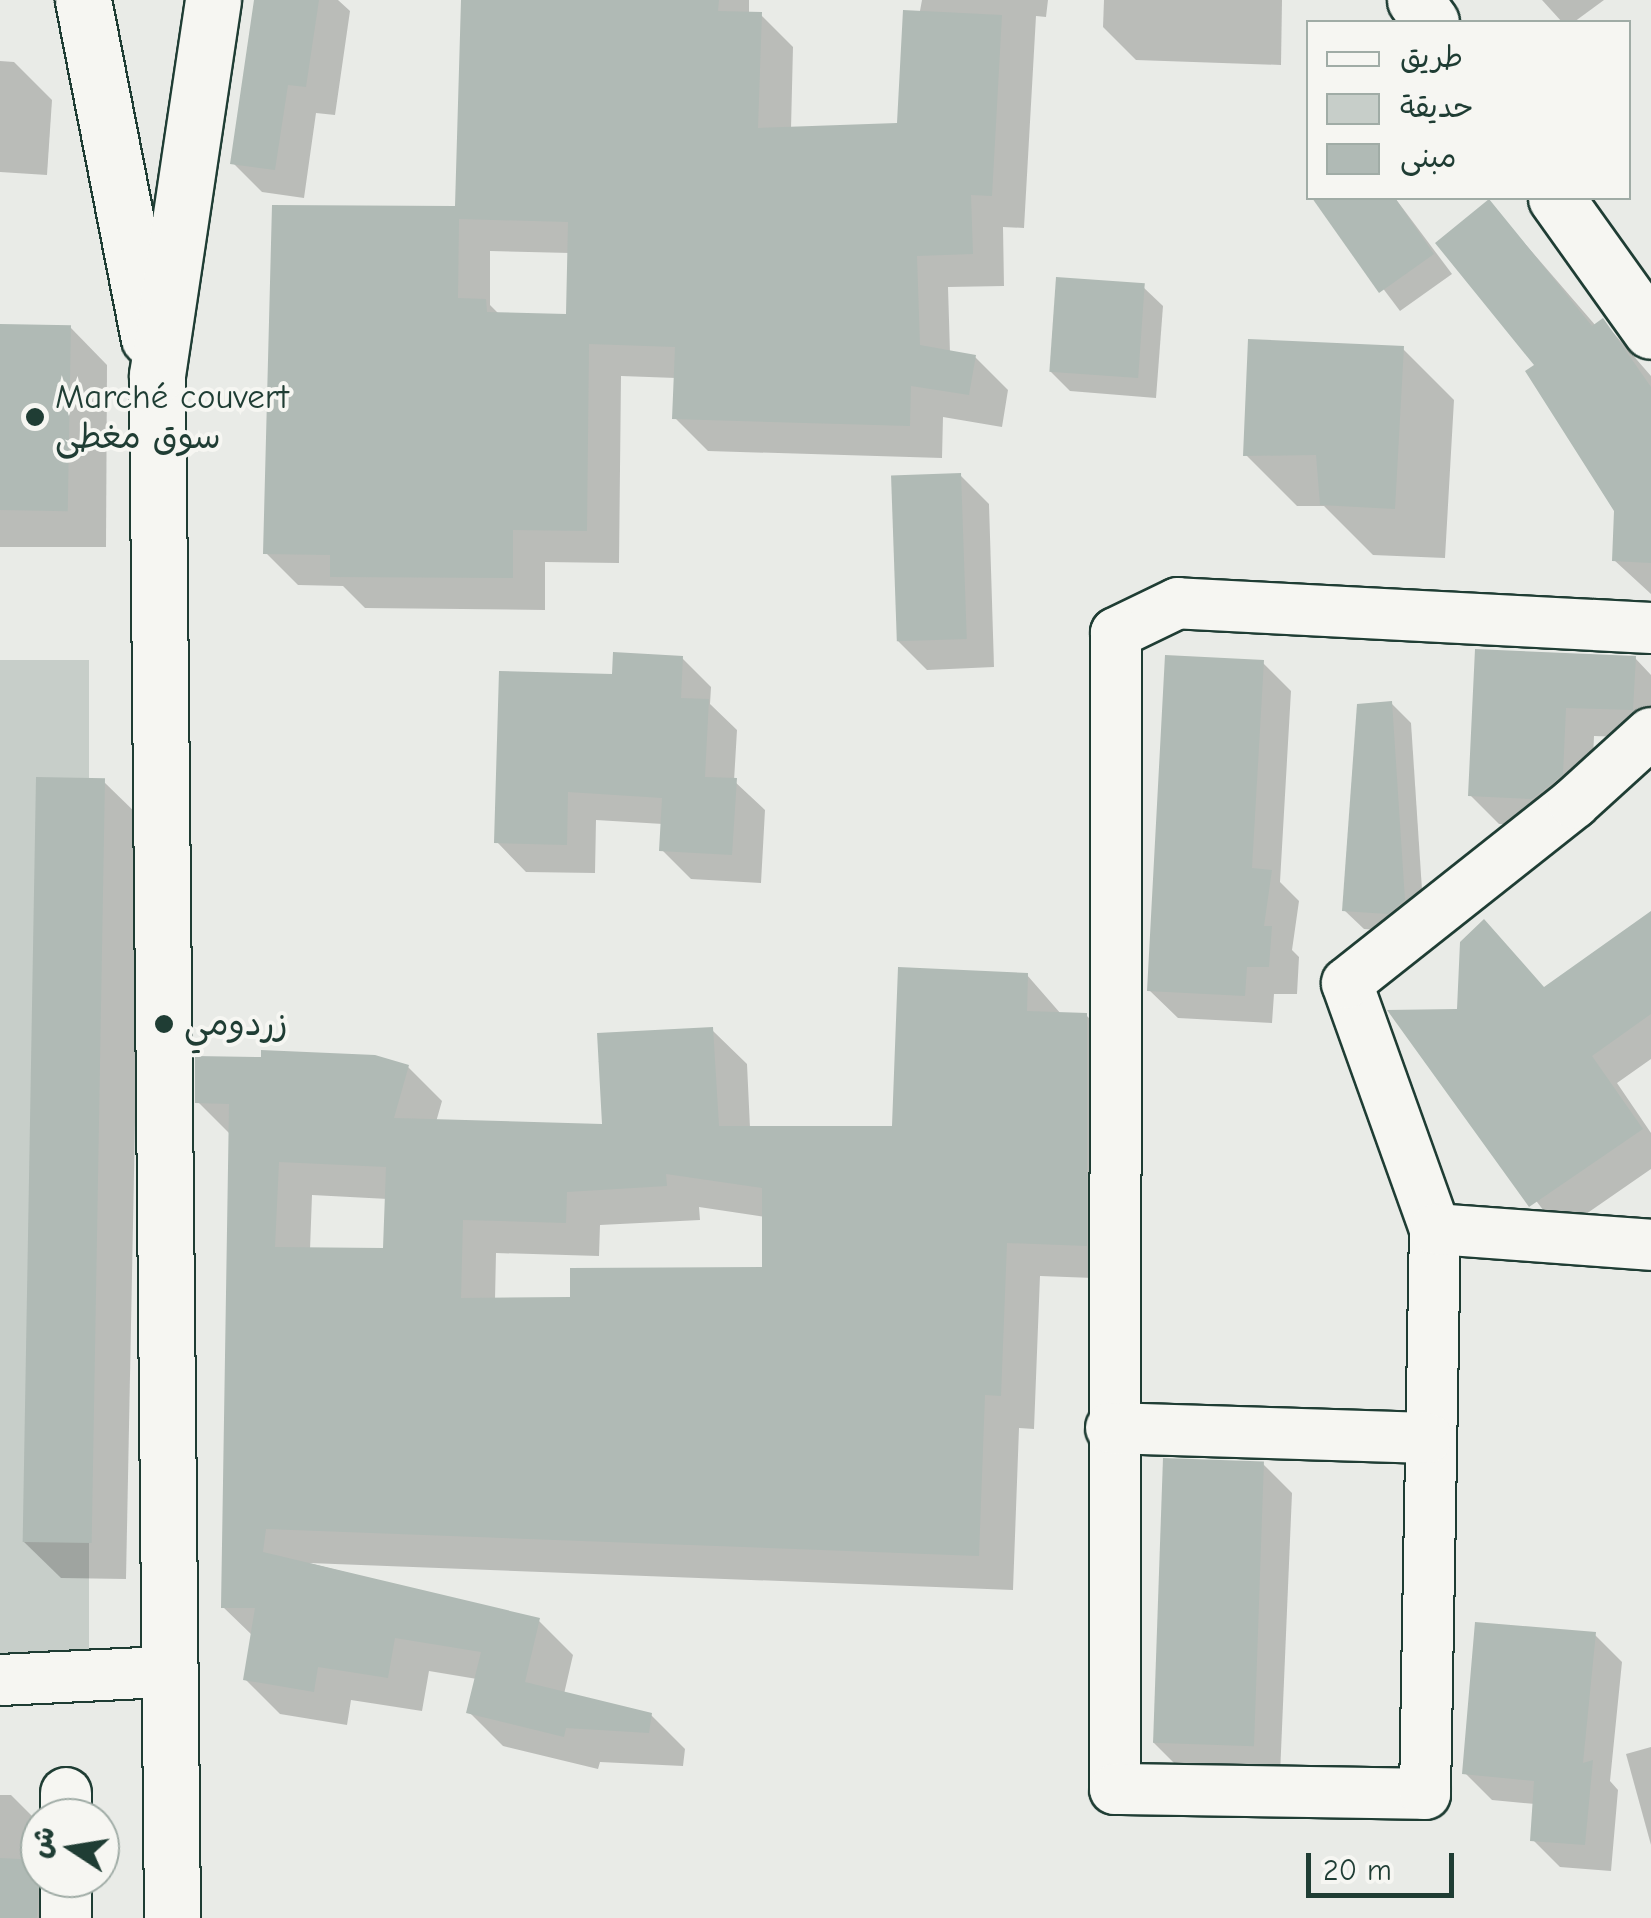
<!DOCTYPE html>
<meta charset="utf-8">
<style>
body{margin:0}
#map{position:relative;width:1651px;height:1918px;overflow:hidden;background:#e9ebe7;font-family:"Comic Neue","Playpen Sans Arabic",sans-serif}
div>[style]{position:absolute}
.green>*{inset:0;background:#c7cec9;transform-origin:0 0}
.shadow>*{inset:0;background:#0003}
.building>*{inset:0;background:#b0bab5;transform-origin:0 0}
.roads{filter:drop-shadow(2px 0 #1f3d34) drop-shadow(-2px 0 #1f3d34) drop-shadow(0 2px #1f3d34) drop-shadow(0 -2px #1f3d34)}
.street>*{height:50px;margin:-25px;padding:0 25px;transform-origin:25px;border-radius:25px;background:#f6f6f2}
.secondary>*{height:55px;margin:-27.5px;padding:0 27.5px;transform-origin:27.5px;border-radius:27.5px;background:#f6f6f2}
.dots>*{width:28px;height:28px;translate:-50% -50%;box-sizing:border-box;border:5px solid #f6f6f2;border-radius:50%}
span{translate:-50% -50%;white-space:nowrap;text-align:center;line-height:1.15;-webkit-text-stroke:8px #f6f6f2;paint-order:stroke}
.poi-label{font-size:35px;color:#1f3d34}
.left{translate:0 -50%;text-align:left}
.legend{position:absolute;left:1306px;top:20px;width:325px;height:180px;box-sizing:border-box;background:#f6f6f2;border:2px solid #a0aca6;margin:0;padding:12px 18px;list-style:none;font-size:30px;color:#1f3d34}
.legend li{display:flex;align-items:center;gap:20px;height:50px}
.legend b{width:50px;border:2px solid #a0aca6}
.north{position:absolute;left:20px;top:1798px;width:100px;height:100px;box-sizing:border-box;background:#f6f6f2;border:2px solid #a0aca6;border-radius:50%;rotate:282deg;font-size:28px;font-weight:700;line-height:40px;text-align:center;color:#1f3d34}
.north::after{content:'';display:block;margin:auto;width:35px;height:45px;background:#1f3d34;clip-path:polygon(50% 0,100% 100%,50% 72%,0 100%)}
.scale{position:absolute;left:1306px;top:1853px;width:148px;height:45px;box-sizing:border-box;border:5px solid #1f3d34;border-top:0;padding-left:12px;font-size:30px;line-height:35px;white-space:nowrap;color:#1f3d34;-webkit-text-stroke:8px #f6f6f2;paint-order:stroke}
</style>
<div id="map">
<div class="green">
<i style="left:89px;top:660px;width:994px;height:89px;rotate:90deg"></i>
</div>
<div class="shadow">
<i style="clip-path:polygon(256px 0,338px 0,350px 11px,335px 115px,316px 113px,304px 198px,262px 192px,233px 163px)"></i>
<i style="clip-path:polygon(evenodd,464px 0,749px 0,749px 14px,761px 15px,793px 47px,791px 129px,899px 125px,922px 0,1048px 0,1046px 17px,1036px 16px,1024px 228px,1003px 227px,1004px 286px,948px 287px,950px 353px,975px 357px,1008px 390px,1002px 427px,943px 417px,942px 458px,708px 451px,675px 418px,676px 378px,621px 376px,619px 563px,545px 562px,545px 610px,365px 608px,343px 586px,298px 585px,266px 553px,458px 208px,464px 0,490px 251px,570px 253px,568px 317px,500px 315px,490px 305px,490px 251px)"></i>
<i style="clip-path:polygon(1104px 0,1282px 0,1281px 65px,1136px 60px,1103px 27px)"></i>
<i style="clip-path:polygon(1542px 0,1604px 0,1574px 22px,1562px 22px)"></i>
<i style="clip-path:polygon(0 61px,14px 62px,52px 100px,47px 175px,0 172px)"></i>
<i style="clip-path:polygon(1315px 198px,1395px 198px,1452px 274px,1400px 311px)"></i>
<i style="clip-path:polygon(1489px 202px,1596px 326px,1603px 321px,1651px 376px,1651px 594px,1614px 560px,1616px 511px,1538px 366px)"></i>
<i style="clip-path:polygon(1143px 287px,1163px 306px,1156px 398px,1070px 391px,1050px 371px)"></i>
<i style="clip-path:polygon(0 327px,70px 327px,107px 365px,106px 547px,0 547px)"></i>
<i style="clip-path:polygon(1403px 349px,1454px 400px,1445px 558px,1373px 555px,1324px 506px,1297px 506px,1246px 455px)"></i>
<i style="clip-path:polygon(960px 475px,989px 504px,994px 667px,927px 670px,898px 641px)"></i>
<i style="clip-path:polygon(1477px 652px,1635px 658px,1651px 675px,1651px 738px,1594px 736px,1591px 804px,1562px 827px,1499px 824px,1470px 795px)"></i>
<i style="clip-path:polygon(682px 658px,711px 687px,710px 704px,737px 730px,734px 781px,765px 810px,761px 883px,691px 879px,662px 850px,663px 824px,596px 820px,595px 873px,526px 872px,497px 842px,614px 677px)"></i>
<i style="clip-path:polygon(1263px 663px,1291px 691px,1280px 882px,1299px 901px,1292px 950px,1299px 957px,1297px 994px,1274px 994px,1272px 1023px,1178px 1018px,1149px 990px)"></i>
<i style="clip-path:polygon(1391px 703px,1411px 723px,1424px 920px,1409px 932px,1364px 929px,1344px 910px)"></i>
<i style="clip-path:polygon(103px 781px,141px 818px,126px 1579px,61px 1578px,23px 1541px)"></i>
<i style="clip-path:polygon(1651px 915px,1651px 1059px,1617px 1083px,1651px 1133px,1651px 1169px,1560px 1232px,1392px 1013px,1460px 1012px,1546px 989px)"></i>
<i style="clip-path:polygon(evenodd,1027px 975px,1061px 1014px,1086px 1015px,1120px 1050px,1120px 1279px,1040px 1276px,1034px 1429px,1019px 1428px,1013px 1590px,309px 1563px,539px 1621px,573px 1655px,564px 1694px,651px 1715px,685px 1749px,683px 1766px,600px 1762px,598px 1769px,503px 1746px,469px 1712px,477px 1679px,429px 1671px,422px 1711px,351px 1700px,347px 1725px,280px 1714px,245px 1679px,253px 1636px,223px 1607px,231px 1135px,198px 1102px,408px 1067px,442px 1101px,436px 1122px,605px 1127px,712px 1030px,747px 1064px,750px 1128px,894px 1128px,1027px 975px,312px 1195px,388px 1199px,386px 1251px,310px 1250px,312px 1195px,1027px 975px,699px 1207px,765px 1217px,765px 1269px,573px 1300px,495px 1300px,496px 1253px,599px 1256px,600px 1225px,700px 1220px,699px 1207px)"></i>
<i style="clip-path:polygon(1263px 1464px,1292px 1493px,1280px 1775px,1182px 1771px,1153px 1742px)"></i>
<i style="clip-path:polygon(1595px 1635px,1622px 1662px,1610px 1781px,1618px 1790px,1611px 1871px,1560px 1867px,1533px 1840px,1535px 1804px,1492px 1800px,1465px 1773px)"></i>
<i style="clip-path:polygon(1651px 1747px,1651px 1845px,1626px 1754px)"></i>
<i style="clip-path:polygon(0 1795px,11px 1795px,40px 1824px,40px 1878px,59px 1878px,70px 1918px,0 1918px)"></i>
</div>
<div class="building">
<i style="clip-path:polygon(254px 0,319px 0,306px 87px,288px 85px,275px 170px,230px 164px)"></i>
<i style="clip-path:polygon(evenodd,461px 0,719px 0,718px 11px,762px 12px,758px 128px,897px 123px,903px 10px,1002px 15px,992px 196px,971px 195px,973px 254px,917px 256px,920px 345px,976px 355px,969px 395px,911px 386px,910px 426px,672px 419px,675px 347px,589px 344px,587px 531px,513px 530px,513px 578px,330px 577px,330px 555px,263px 554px,272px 205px,455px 206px,461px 0,459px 219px,568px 222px,566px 314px,487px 312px,486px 299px,458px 298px,459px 219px)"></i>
<i style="clip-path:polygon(1312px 198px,1395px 198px,1434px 254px,1379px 293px)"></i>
<i style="clip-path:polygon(1489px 199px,1592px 326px,1603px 318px,1651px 387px,1651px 563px,1612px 561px,1614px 511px,1525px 371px,1534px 365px,1435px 243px)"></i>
<i style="left:1056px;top:277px;width:89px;height:95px;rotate:4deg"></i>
<i style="left:0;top:324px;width:71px;height:186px;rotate:1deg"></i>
<i style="clip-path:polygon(1248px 339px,1404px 346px,1395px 509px,1320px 505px,1316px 455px,1243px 456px)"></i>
<i style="left:961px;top:473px;width:166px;height:70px;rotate:88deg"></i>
<i style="clip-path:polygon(1475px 649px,1636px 656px,1633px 710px,1566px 708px,1563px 774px,1555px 781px,1532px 799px,1468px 796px)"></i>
<i style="clip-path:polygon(613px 652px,683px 656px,681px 698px,709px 699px,705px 777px,737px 778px,732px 855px,659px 851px,662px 798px,568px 792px,567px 845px,494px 843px,499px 671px,612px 674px)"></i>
<i style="clip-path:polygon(1165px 655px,1264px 660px,1252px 868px,1272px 870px,1264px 926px,1272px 926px,1269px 967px,1247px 967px,1245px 996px,1147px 991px)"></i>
<i style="clip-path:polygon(1392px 701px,1405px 900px,1388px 914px,1342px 911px,1357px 704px)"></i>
<i style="left:36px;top:777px;width:69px;height:765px;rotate:1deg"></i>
<i style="clip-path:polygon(1651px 911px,1651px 1014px,1592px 1056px,1643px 1129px,1529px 1207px,1387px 1010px,1457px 1009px,1460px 942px,1484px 919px,1544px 987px)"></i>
<i style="clip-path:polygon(evenodd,898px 967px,1028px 973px,1027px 1011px,1087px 1013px,1087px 1246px,1007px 1243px,1001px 1396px,985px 1395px,979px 1556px,266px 1529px,263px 1552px,540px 1618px,525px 1682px,652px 1713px,649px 1733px,566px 1728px,564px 1737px,466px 1713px,481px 1652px,395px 1638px,388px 1678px,318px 1667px,314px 1692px,243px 1680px,255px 1608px,221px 1608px,229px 1104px,195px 1103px,195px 1056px,261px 1057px,261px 1050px,375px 1055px,409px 1065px,394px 1118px,602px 1124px,597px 1033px,713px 1027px,719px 1126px,892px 1126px,898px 967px,279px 1162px,386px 1167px,383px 1248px,275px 1247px,279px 1162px,898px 967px,666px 1174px,762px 1188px,762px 1267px,570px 1268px,570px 1297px,461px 1298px,463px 1220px,566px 1223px,567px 1192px,667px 1186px,666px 1174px)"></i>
<i style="left:1163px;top:1458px;width:101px;height:285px;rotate:2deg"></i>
<i style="clip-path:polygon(1475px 1622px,1596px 1632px,1583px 1763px,1593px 1760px,1585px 1845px,1530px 1841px,1534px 1781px,1462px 1774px)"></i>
<i style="left:0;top:1858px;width:40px;height:60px;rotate:3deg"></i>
</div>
<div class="roads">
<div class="street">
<i style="left:1651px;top:628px;width:474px;rotate:-177deg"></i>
<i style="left:1178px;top:603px;width:69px;rotate:154.2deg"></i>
<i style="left:1116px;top:633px;width:1156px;rotate:90.05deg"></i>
<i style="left:1115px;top:1789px;width:310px;rotate:0.9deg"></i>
<i style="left:1425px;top:1794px;width:565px;rotate:-88.99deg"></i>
<i style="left:1435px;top:1229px;width:261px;rotate:-109.7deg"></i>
<i style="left:1347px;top:983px;width:290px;rotate:-38.4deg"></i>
<i style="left:1574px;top:803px;width:104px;rotate:-42.3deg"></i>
<i style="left:1435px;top:1229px;width:217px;rotate:4.2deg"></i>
<i style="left:1111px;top:1428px;width:316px;rotate:1.8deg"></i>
<i style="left:0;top:1680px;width:164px;rotate:-2.8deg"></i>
<i style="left:66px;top:1818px;width:25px;rotate:-90deg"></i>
<i style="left:66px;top:1918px;width:40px;rotate:-90deg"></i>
</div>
<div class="secondary">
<i style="left:83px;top:0;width:344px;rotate:79deg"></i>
<i style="left:1415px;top:0;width:27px;rotate:54deg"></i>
<i style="left:1556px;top:198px;width:163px;rotate:54.5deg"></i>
<i style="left:172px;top:1918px;width:1543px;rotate:-90.56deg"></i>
<i style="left:157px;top:375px;width:379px;rotate:-81.5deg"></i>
</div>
</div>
<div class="dots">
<i style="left:35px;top:417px;background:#1f3d34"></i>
<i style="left:164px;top:1024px;background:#1f3d34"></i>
</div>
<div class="poi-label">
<span class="left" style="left:55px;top:417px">Marché couvert<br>سوق مغطى</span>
<span class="left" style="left:184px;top:1024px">زردومي</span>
</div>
<ul class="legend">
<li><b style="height:12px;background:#f6f6f2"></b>طريق</li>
<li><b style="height:28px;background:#c7cec9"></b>حديقة</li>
<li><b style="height:28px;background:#b0bab5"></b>مبنى</li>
</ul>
<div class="north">ش</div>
<div class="scale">20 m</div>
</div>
